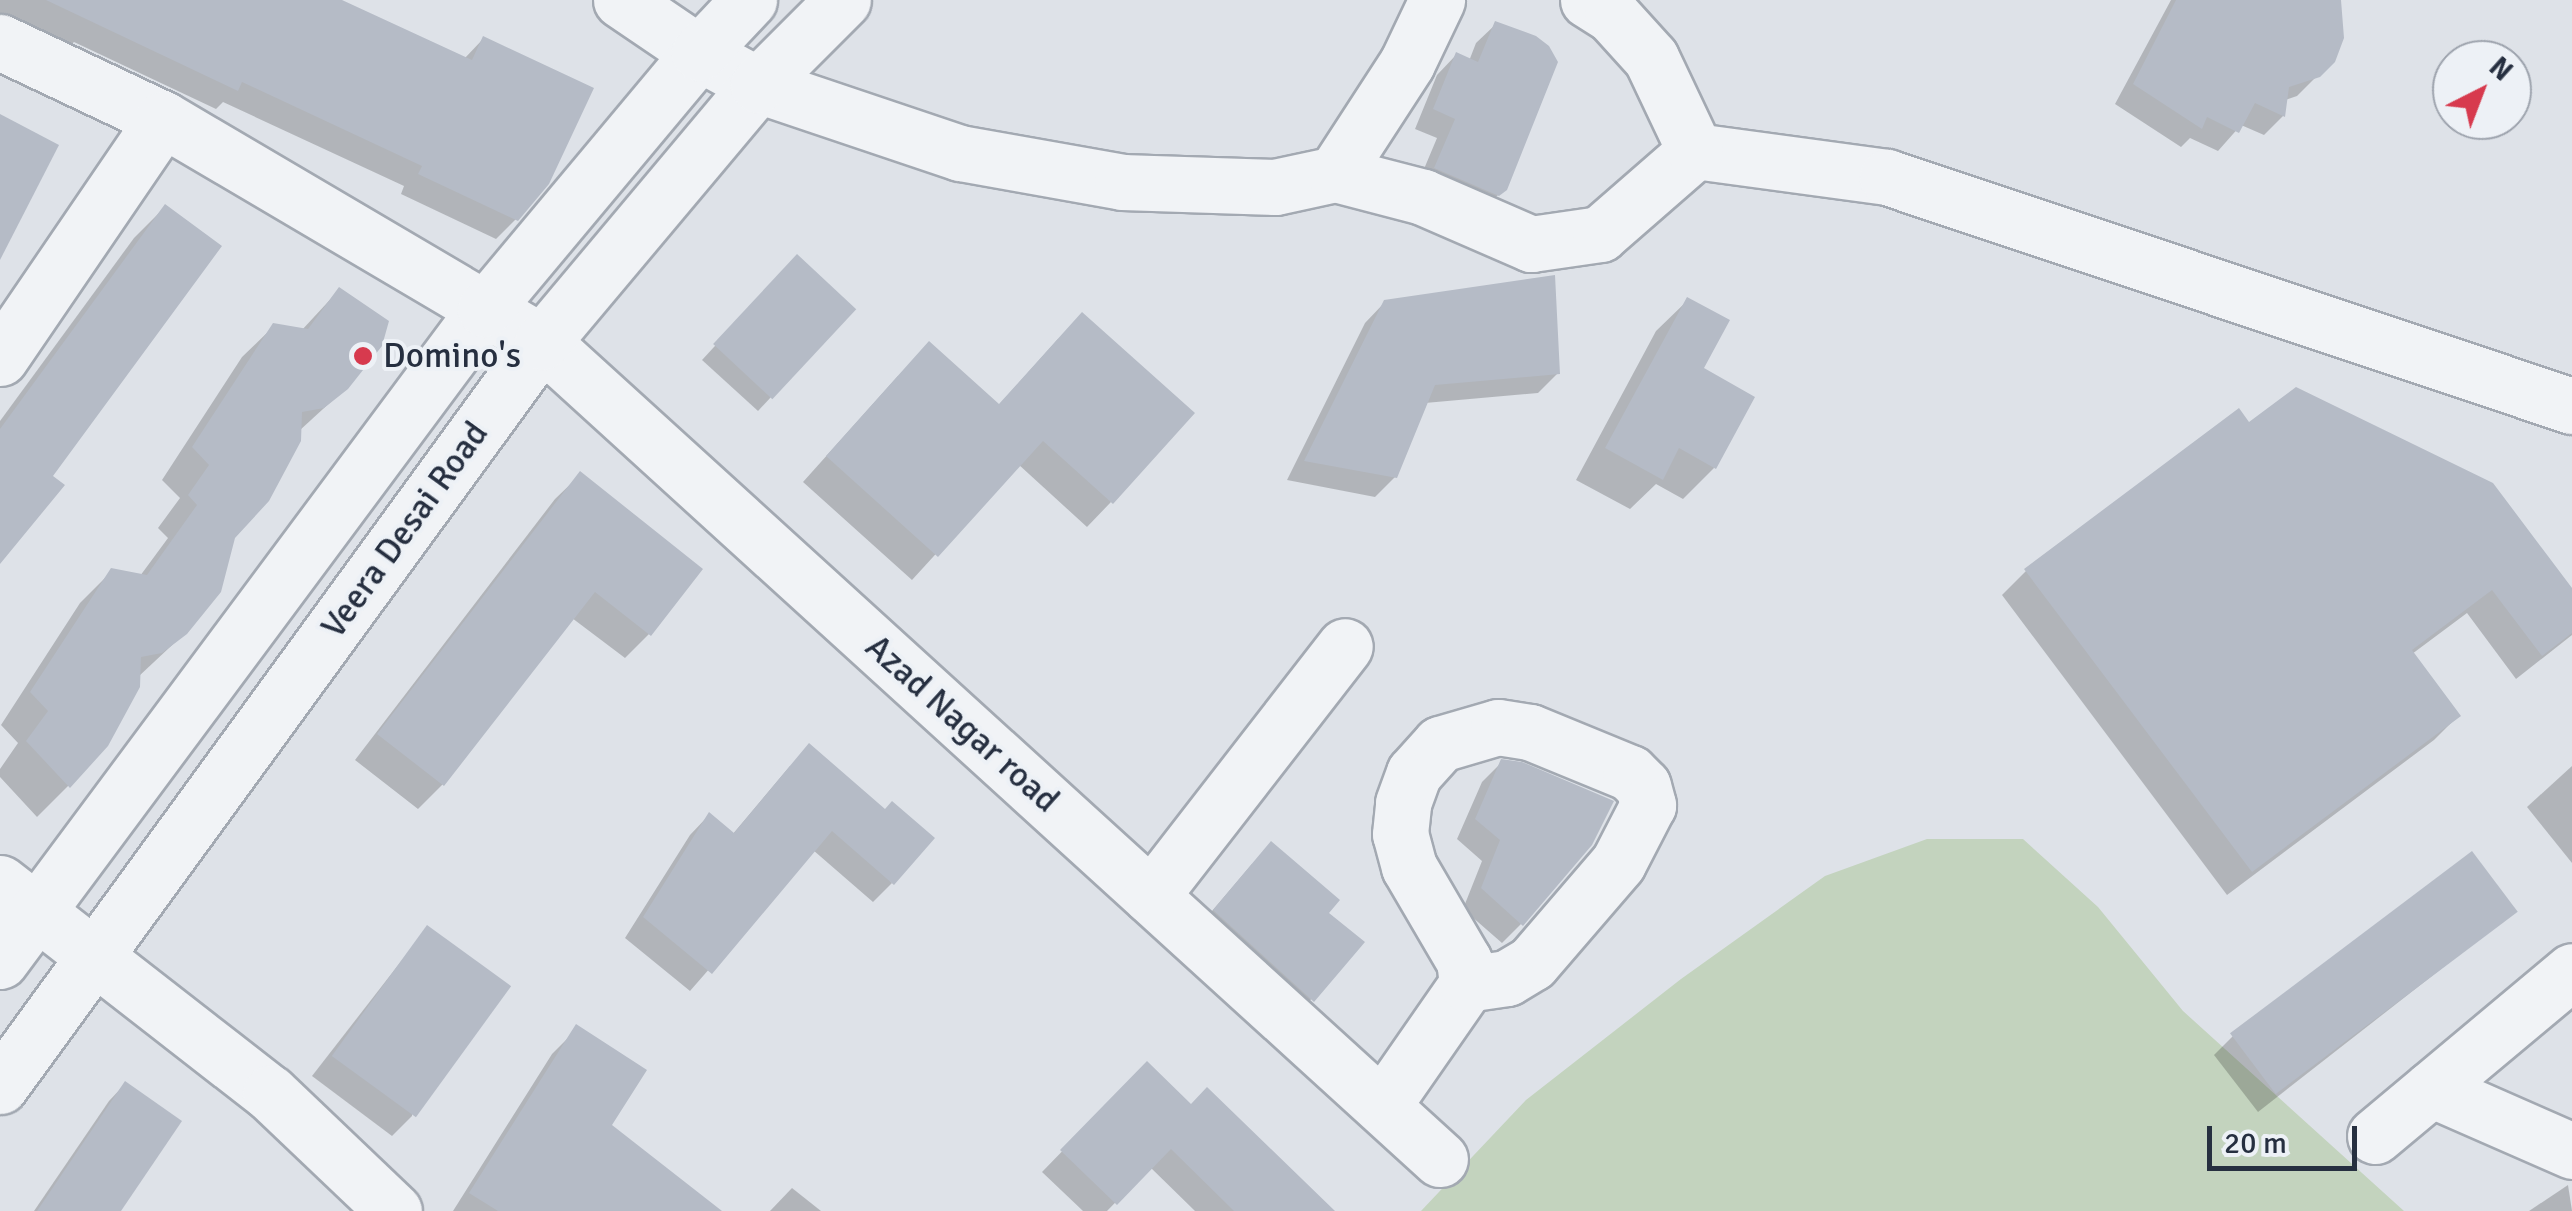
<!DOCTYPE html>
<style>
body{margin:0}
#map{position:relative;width:2572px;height:1211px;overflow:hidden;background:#dee2e8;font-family:Signika,sans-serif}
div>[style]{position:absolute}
.green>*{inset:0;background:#c3d3be}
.shadow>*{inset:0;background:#0003}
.building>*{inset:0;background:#b5bbc6;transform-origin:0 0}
.roads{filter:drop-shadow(2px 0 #a3a9b2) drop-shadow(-2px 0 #a3a9b2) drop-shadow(0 2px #a3a9b2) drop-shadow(0 -2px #a3a9b2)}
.minor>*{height:55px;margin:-27.5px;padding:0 27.5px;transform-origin:27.5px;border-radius:27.5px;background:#f1f3f6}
.dots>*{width:28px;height:28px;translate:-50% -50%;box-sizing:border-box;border:5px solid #edf1f6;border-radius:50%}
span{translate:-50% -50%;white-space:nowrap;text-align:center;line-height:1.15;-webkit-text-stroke:8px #edf1f6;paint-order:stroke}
.poi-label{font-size:35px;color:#262f40}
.left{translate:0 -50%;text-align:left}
.street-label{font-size:35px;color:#262f40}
.north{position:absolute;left:2432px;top:40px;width:100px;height:100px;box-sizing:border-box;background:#edf1f6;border:2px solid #9da3ad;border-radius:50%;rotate:42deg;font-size:28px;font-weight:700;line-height:40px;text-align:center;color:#262f40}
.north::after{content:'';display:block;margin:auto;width:35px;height:45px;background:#d73a4e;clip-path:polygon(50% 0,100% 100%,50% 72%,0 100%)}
.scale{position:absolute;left:2207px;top:1126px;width:150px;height:45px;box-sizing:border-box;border:5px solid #262f40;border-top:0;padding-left:12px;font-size:30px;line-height:35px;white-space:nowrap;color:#262f40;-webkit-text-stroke:8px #edf1f6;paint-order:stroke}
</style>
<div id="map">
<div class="green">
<i style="clip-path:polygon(1927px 839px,2023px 839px,2098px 907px,2183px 1011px,2404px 1211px,1421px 1211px,1526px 1100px,1681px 979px,1825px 876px)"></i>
</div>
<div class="shadow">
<i style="clip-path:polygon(0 0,336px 0,464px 59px,483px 39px,516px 219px,496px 239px,401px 194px,404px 186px,223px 102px,216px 109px,74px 42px,66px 49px,0 18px)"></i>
<i style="clip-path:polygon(2171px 0,2335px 0,2333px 60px,2297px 96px,2285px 100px,2283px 116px,2264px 135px,2241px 125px,2218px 151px,2190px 138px,2181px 147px,2115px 104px)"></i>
<i style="clip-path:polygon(1496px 24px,1505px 188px,1484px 209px,1416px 188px,1437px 138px,1415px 129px,1437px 75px,1456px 55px,1469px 61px,1476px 43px)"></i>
<i style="clip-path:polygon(165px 207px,50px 476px,0 560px,0 421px,134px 238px)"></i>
<i style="clip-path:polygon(784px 271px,853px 309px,758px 411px,702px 360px)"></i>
<i style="clip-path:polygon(339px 290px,347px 387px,299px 431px,233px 537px,185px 633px,138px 677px,68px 786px,37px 817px,0 777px,0 769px,18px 743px,1px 725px,80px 603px,112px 571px,140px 576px,168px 538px,158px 528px,180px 498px,162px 480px,242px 357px,274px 326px,301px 331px)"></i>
<i style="clip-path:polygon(1688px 300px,1714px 468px,1683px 499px,1656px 484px,1630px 509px,1576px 480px,1656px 331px)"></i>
<i style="clip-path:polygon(1385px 302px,1558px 373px,1538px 393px,1425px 403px,1395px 477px,1375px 497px,1287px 480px,1365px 323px)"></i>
<i style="clip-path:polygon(1058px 339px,1111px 502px,1087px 527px,1018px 464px,912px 580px,803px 482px,898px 376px,998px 406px)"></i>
<i style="clip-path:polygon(580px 475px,649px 634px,625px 658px,572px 618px,442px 785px,418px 809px,355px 760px,555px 499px)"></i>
<i style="clip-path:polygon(2026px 571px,2572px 592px,2572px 635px,2516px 679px,2467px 613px,2412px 654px,2458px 716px,2434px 740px,2227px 895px,2002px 595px)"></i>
<i style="clip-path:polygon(1502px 762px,1521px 924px,1502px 943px,1463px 909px,1482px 861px,1457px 839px,1482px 782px)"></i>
<i style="clip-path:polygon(790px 766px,892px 883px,873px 902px,813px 850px,690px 991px,625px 938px,690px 835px,709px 815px,732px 835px)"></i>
<i style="clip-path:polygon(2572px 766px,2572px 863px,2527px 807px)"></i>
<i style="clip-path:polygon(1252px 864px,1361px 942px,1293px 1020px,1195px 931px)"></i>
<i style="clip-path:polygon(2515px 911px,2258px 1112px,2214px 1055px,2233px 1036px)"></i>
<i style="clip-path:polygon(427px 928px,412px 1116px,392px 1136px,312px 1076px)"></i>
<i style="clip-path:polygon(572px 1034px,609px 1126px,718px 1211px,453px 1211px,552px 1054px)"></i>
<i style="clip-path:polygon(1147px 1064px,1191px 1107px,1331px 1211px,1195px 1211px,1150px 1167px,1107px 1211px,1083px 1211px,1042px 1172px)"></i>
<i style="clip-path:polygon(125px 1084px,118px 1211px,34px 1211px,109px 1101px)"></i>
<i style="clip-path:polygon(2568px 1185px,2572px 1211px,2529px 1211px)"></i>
<i style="clip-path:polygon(792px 1188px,821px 1211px,770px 1211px)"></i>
</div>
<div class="building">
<i style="clip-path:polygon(46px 0,342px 0,472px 60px,483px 36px,594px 88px,549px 184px,518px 221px,418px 174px,422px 166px,242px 82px,238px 91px)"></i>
<i style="clip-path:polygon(2176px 0,2341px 0,2344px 38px,2335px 62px,2320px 77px,2289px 87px,2285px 117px,2255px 103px,2239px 133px,2207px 117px,2202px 129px,2133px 84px)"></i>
<i style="clip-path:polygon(1495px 21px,1536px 36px,1549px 46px,1558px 62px,1507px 190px,1499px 196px,1434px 168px,1455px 119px,1433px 109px,1456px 52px,1478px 62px)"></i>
<i style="clip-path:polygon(0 114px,59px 145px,0 260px)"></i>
<i style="clip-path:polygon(165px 204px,222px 246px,53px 476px,65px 485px,0 564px,0 429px)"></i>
<i style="left:797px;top:254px;width:81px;height:123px;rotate:43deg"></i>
<i style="clip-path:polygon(1555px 275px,1560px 374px,1435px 385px,1397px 478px,1304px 461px,1384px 300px)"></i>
<i style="clip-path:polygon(339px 287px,389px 321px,382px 346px,348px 389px,324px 408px,302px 412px,301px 441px,269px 501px,235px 538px,221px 592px,187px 634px,162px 653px,141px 657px,140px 687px,108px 746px,70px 788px,26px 741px,48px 711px,30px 692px,111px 568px,147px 575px,197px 505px,188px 495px,209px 465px,192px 447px,273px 323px,308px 329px)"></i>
<i style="clip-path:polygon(1687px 297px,1730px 320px,1704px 368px,1755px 397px,1716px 469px,1679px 448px,1663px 480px,1605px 448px)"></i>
<i style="clip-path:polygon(1082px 312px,1195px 413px,1113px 504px,1043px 441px,938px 557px,826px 456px,929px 341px,999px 404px)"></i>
<i style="clip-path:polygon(2296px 387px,2493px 483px,2572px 588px,2572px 633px,2542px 656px,2492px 590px,2412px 650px,2461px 716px,2252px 872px,2024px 569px,2239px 408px,2249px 422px)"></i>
<i style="clip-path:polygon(580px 471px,703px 569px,651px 636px,595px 592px,444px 786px,377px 734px)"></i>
<i style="clip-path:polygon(809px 743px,885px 809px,892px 801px,935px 838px,894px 885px,832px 831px,712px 974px,643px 917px,709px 812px,734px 833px)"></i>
<i style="clip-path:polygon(1501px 759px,1522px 762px,1614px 801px,1592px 845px,1523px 926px,1481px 888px,1500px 840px,1475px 819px)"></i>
<i style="clip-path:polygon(1271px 841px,1340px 900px,1329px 913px,1365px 942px,1314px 1002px,1213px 910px)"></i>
<i style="left:2472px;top:851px;width:76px;height:303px;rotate:53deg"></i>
<i style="left:427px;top:925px;width:104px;height:162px;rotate:36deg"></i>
<i style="clip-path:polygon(576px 1024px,647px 1070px,612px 1125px,722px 1211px,498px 1211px,469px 1193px)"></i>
<i style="clip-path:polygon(1147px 1061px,1191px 1104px,1207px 1087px,1335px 1211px,1234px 1211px,1171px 1149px,1117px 1205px,1060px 1150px)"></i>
<i style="clip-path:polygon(125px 1081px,182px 1121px,121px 1211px,37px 1211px)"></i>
</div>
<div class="roads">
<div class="minor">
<i style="left:621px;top:0;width:94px;rotate:34.2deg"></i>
<i style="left:699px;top:53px;width:67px;rotate:28.5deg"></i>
<i style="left:758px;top:85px;width:213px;rotate:18.6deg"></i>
<i style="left:960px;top:153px;width:165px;rotate:10.1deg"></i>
<i style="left:1122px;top:182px;width:153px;rotate:1.9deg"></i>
<i style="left:1275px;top:187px;width:61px;rotate:-12.2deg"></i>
<i style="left:1335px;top:174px;width:91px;rotate:14.6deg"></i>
<i style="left:1423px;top:197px;width:118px;rotate:23.5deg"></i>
<i style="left:1531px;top:244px;width:70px;rotate:-8.2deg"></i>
<i style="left:1600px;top:234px;width:126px;rotate:-41.1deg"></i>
<i style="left:1695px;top:151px;width:194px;rotate:7.7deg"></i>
<i style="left:1887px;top:177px;width:722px;rotate:18.49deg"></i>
<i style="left:1588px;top:0;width:28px;rotate:32deg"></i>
<i style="left:1612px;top:15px;width:58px;rotate:47.8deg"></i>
<i style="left:1651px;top:58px;width:103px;rotate:64.7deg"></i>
<i style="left:0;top:42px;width:180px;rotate:25.3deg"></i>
<i style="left:163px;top:119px;width:440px;rotate:30.5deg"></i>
<i style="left:542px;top:342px;width:1214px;rotate:42.3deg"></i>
<i style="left:1335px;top:174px;width:132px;rotate:-57deg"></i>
<i style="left:1407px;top:63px;width:70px;rotate:-64.5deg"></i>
<i style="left:0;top:358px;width:289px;rotate:-55.7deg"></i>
<i style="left:0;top:883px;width:342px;rotate:37.9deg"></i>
<i style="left:270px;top:1093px;width:171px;rotate:43.6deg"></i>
<i style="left:1151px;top:896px;width:316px;rotate:-52.2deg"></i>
<i style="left:0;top:961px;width:813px;rotate:-53.36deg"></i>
<i style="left:485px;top:309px;width:334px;rotate:-50.1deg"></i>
<i style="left:699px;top:53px;width:73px;rotate:-46.7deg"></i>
<i style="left:0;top:1086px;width:920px;rotate:-53.93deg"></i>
<i style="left:542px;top:342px;width:336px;rotate:-50deg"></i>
<i style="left:758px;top:85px;width:120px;rotate:-45deg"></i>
<i style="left:2431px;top:1089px;width:154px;rotate:23.7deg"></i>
<i style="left:1383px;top:1105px;width:147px;rotate:-55.2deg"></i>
<i style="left:1467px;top:984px;width:23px;rotate:-97deg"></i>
<i style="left:1464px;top:961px;width:109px;rotate:-120.3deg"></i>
<i style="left:1409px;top:867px;width:34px;rotate:-105deg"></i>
<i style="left:1400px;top:834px;width:31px;rotate:-84deg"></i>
<i style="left:1403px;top:803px;width:32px;rotate:-70deg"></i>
<i style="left:1414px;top:773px;width:39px;rotate:-48deg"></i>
<i style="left:1440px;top:744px;width:60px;rotate:-16.3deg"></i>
<i style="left:1498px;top:727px;width:32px;rotate:9deg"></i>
<i style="left:1530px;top:732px;width:108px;rotate:22.3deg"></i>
<i style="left:1630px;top:773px;width:18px;rotate:45deg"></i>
<i style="left:1643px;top:786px;width:20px;rotate:75deg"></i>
<i style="left:1648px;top:805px;width:65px;rotate:117.3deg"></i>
<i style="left:1618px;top:863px;width:132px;rotate:130.7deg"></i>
<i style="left:1532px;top:963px;width:29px;rotate:149deg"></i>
<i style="left:1507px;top:978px;width:40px;rotate:171.5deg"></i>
<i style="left:2375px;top:1136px;width:257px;rotate:-39.9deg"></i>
</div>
</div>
<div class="dots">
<i style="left:363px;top:356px;background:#d73a4e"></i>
</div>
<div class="poi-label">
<span class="left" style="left:383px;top:356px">Domino's</span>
</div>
<div class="street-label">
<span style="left:405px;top:530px;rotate:-54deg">Veera Desai Road</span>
<span style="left:962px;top:724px;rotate:42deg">Azad Nagar road</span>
</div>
<div class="north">N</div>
<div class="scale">20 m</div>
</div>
